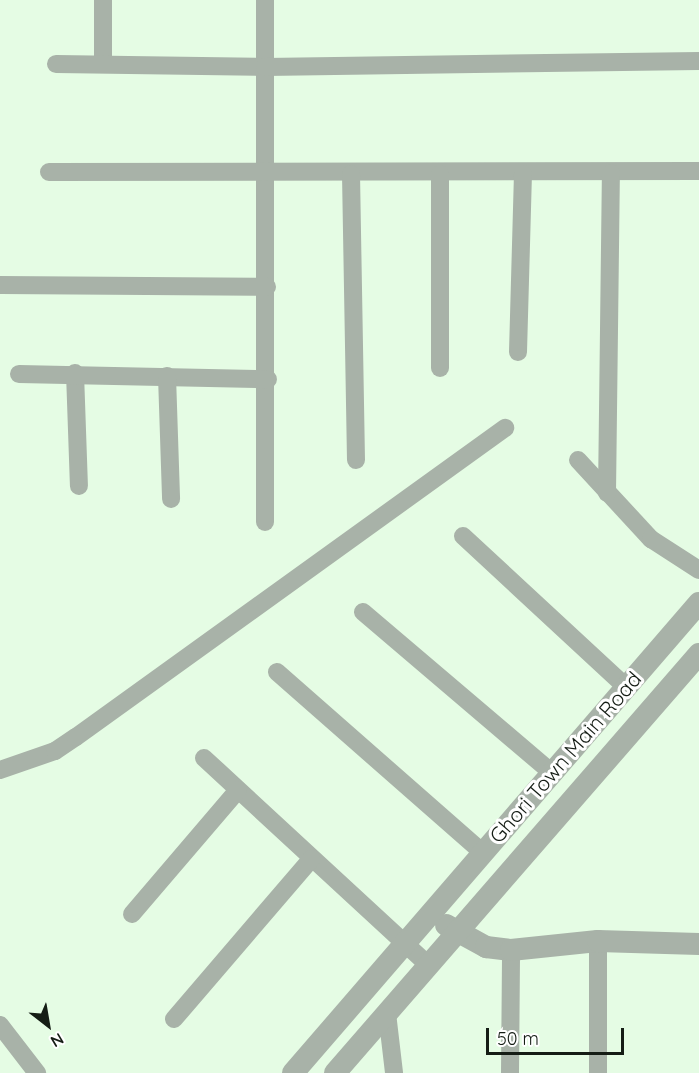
<!DOCTYPE html>
<style>
body{margin:0}
#map{position:relative;width:699px;height:1073px;overflow:hidden;background:#e5fce4;font-family:Quicksand,sans-serif}
div>[style]{position:absolute}
.minor>*{height:18px;margin:-9px;padding:0 9px;transform-origin:9px;border-radius:9px;background:#a8b2a8}
.tertiary>*{height:22px;margin:-11px;padding:0 11px;transform-origin:11px;border-radius:11px;background:#a8b2a8}
span{translate:-50% -50%;white-space:nowrap;text-align:center;line-height:1.15;-webkit-text-stroke:6px #fff;paint-order:stroke}
.street-label{font-size:21px;color:#151d15}
.north{position:absolute;left:18px;top:995px;width:60px;height:60px;-webkit-text-stroke:4px #fff;paint-order:stroke;rotate:149deg;font-size:16px;font-weight:700;line-height:24px;text-align:center;color:#151d15}
.north::after{content:'';display:block;margin:auto;width:21px;height:27px;background:#151d15;clip-path:polygon(50% 0,100% 100%,50% 72%,0 100%)}
.scale{position:absolute;left:486px;top:1028px;width:138px;height:27px;box-sizing:border-box;border:3px solid #151d15;border-top:0;padding-left:8px;font-size:18px;line-height:21px;white-space:nowrap;color:#151d15;-webkit-text-stroke:4px #fff;paint-order:stroke}
</style>
<div id="map">
<div class="minor">
<i style="left:265px;top:0;width:522px;rotate:90deg"></i>
<i style="left:103px;top:63px;width:63px;rotate:-90deg"></i>
<i style="left:56px;top:64px;width:209px;rotate:0.8deg"></i>
<i style="left:265px;top:67px;width:434px;rotate:-0.8deg"></i>
<i style="left:49px;top:172px;width:650px;rotate:-0.09deg"></i>
<i style="left:351px;top:174px;width:286px;rotate:89deg"></i>
<i style="left:440px;top:174px;width:194px;rotate:90deg"></i>
<i style="left:0;top:285px;width:267px;rotate:0.4deg"></i>
<i style="left:518px;top:352px;width:178px;rotate:-88.4deg"></i>
<i style="left:75px;top:373px;width:113px;rotate:88deg"></i>
<i style="left:19px;top:374px;width:249px;rotate:1.2deg"></i>
<i style="left:167px;top:376px;width:123px;rotate:88.1deg"></i>
<i style="left:578px;top:460px;width:108px;rotate:47.3deg"></i>
<i style="left:651px;top:539px;width:57px;rotate:32.9deg"></i>
<i style="left:607px;top:493px;width:320px;rotate:-89.3deg"></i>
<i style="left:463px;top:536px;width:222px;rotate:42.8deg"></i>
<i style="left:363px;top:612px;width:248px;rotate:40.4deg"></i>
<i style="left:277px;top:672px;width:274px;rotate:41.3deg"></i>
<i style="left:204px;top:758px;width:305px;rotate:42.7deg"></i>
<i style="left:0;top:770px;width:58px;rotate:-19.1deg"></i>
<i style="left:55px;top:751px;width:25px;rotate:-34deg"></i>
<i style="left:76px;top:737px;width:529px;rotate:-35.76deg"></i>
<i style="left:132px;top:914px;width:163px;rotate:-49.5deg"></i>
<i style="left:598px;top:941px;width:132px;rotate:90deg"></i>
<i style="left:387px;top:1013px;width:60px;rotate:83.3deg"></i>
<i style="left:174px;top:1019px;width:211px;rotate:-49.4deg"></i>
<i style="left:0;top:1025px;width:61px;rotate:52.4deg"></i>
<i style="left:510px;top:1073px;width:123px;rotate:-89.5deg"></i>
</div>
<div class="tertiary">
<i style="left:446px;top:925px;width:46px;rotate:28.8deg"></i>
<i style="left:486px;top:947px;width:25px;rotate:7deg"></i>
<i style="left:511px;top:950px;width:87px;rotate:-5.9deg"></i>
<i style="left:598px;top:941px;width:101px;rotate:1.7deg"></i>
<i style="left:293px;top:1073px;width:621px;rotate:-49.18deg"></i>
<i style="left:335px;top:1073px;width:555px;rotate:-49.02deg"></i>
</div>
<div class="street-label">
<span style="left:565px;top:757px;rotate:-49deg">Ghori Town Main Road</span>
</div>
<div class="north">N</div>
<div class="scale">50 m</div>
</div>
